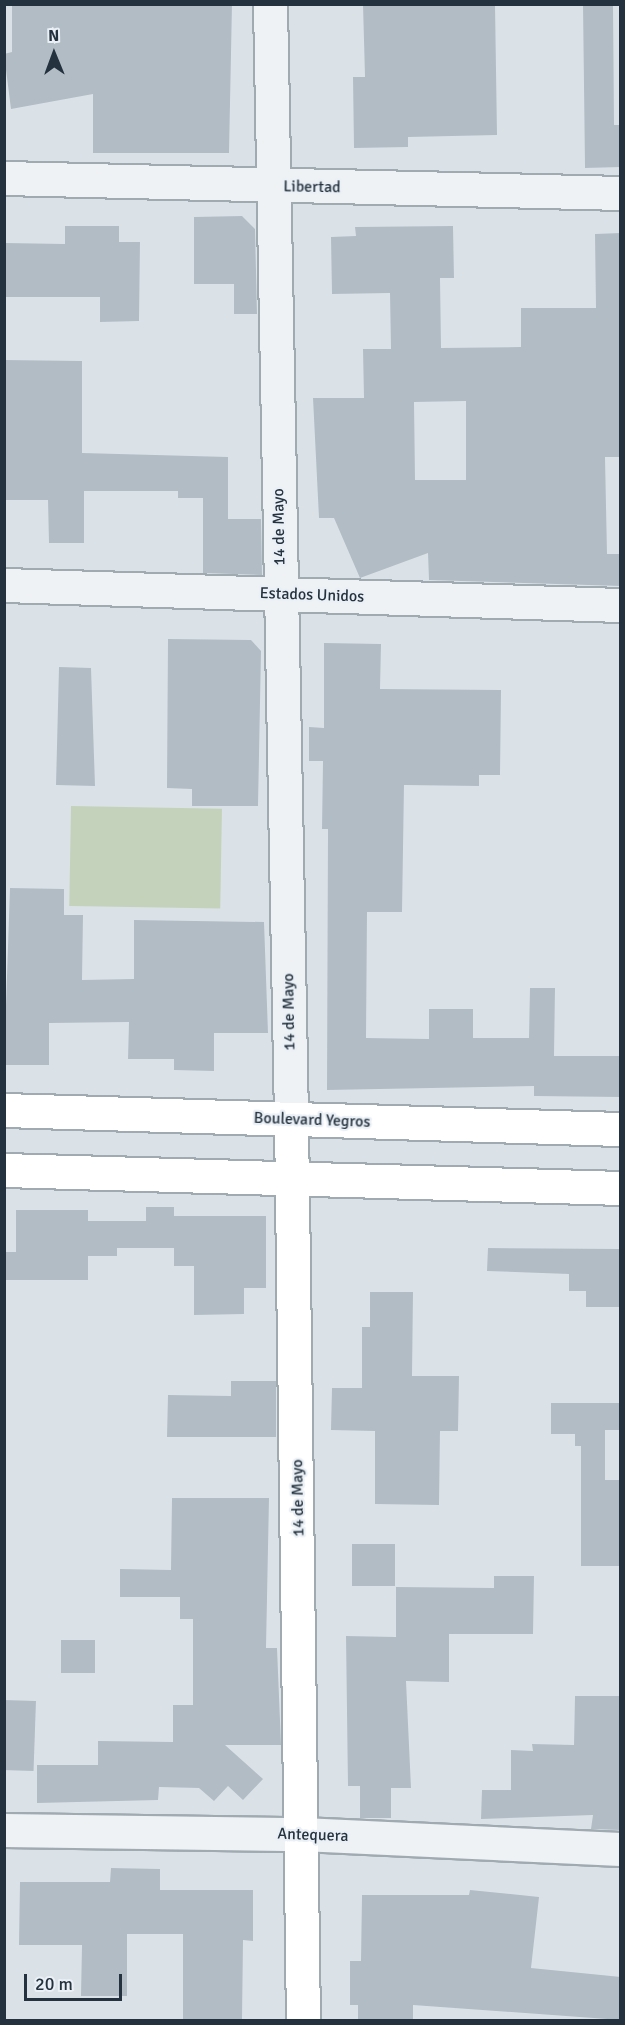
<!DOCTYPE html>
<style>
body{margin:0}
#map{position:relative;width:625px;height:2025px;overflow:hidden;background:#dbe2e7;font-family:Signika,sans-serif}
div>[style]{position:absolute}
.green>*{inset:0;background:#c5d2bb;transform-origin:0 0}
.building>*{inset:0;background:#b2bcc5;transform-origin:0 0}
.roads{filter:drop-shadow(2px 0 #a0aab1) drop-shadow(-2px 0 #a0aab1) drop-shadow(0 2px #a0aab1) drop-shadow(0 -2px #a0aab1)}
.minor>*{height:33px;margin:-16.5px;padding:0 16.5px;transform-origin:16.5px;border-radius:16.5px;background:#eef2f5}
.major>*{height:33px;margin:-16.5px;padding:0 16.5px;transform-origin:16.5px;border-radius:16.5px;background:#fff}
span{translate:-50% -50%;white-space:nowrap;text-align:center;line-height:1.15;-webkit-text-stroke:4.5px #eaf0f5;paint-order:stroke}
.street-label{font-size:16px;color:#24323f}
.frame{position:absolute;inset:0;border:6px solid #24323f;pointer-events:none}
.north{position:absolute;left:24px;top:24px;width:60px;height:60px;-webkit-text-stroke:4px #eaf0f5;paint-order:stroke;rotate:359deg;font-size:16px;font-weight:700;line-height:24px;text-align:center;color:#24323f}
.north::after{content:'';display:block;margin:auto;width:21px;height:27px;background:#24323f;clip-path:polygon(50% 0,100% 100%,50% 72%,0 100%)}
.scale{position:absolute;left:24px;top:1974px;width:98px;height:27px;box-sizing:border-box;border:3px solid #24323f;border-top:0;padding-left:8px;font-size:18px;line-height:21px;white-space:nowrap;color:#24323f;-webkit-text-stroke:4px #eaf0f5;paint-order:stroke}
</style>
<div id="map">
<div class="green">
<i style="left:71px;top:806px;width:151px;height:100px;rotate:1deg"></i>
</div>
<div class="building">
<i style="clip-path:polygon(12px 4px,232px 4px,229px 153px,93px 153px,93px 94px,11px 109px,4px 54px,12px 52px)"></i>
<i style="clip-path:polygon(363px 4px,495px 4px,497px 135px,408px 137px,408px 147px,354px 148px,353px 77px,365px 77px)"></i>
<i style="clip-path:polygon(583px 4px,613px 4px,614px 125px,621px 125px,621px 167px,585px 168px)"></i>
<i style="clip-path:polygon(242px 216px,255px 229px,257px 314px,234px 314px,234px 284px,194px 284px,194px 217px)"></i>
<i style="clip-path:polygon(65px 226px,119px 226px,119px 242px,140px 242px,139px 321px,100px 322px,100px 297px,4px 297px,4px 243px,65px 244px)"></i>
<i style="clip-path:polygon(evenodd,453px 226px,454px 278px,440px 278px,441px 348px,521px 347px,521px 308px,596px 308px,595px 234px,621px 233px,621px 457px,605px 457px,607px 554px,621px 554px,621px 586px,429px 580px,428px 553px,360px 578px,334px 518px,319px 518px,313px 398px,364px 398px,363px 349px,391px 349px,390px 293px,332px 294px,331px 237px,356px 236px,355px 227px,453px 226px,466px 401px,466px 480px,415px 480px,414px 402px,466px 401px)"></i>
<i style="clip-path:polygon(4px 360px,82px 361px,82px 453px,228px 457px,228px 519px,261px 519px,262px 575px,203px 573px,203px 498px,178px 498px,178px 491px,84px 491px,84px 543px,49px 543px,48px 500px,4px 500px)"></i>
<i style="clip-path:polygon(168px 639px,251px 640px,261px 651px,258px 806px,192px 806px,192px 789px,167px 788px)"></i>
<i style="clip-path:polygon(324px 643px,381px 644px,380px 689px,501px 690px,500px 775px,479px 775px,479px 786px,404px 785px,402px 912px,367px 912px,366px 1038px,429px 1039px,429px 1009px,473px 1009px,473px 1038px,529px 1038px,530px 988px,555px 988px,554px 1056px,621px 1056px,621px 1097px,534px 1096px,534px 1086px,327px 1090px,328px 829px,322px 829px,323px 761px,309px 761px,309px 727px,324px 728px)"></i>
<i style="clip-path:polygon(59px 667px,91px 668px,95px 786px,56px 785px)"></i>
<i style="clip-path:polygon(10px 888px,64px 889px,64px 915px,83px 915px,82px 980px,134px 979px,134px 920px,264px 922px,268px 1033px,214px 1033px,214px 1071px,174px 1070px,174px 1059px,128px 1059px,129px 1022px,49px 1023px,49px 1065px,4px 1065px)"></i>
<i style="clip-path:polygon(146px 1207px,174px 1207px,174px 1216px,266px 1216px,266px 1288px,244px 1288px,244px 1314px,194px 1315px,194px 1266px,174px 1266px,174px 1248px,117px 1248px,117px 1256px,88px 1256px,88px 1280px,5px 1280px,5px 1252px,16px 1252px,16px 1210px,88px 1210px,88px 1221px,146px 1221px)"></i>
<i style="clip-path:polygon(488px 1248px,621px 1249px,621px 1307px,586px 1307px,586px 1291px,569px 1291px,569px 1274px,487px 1271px)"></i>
<i style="clip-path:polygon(370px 1292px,413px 1292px,412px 1376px,459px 1376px,458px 1431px,440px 1431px,439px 1505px,375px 1504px,375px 1431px,331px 1430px,332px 1388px,362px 1388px,362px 1327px,370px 1327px)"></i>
<i style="clip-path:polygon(231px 1381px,276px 1381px,276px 1437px,167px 1437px,168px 1395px,231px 1396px)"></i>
<i style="clip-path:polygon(551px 1403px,621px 1403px,621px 1430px,605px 1430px,605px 1480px,621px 1480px,621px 1566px,581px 1566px,581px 1446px,575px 1446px,575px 1434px,551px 1434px)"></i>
<i style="clip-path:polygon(172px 1498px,269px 1498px,266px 1648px,277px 1648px,281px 1745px,225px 1745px,263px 1779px,243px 1800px,228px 1786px,214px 1801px,199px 1788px,159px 1787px,158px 1800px,37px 1803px,37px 1765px,98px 1765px,98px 1741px,173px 1742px,173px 1705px,193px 1705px,193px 1619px,180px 1619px,180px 1597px,120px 1597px,120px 1569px,171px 1570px)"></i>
<i style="left:352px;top:1544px;width:43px;height:42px"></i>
<i style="clip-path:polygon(494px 1576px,534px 1576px,533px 1634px,449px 1634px,449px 1682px,406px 1681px,411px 1788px,391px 1788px,391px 1818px,360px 1818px,360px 1786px,348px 1786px,346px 1636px,396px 1637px,396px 1587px,494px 1588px)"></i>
<i style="left:61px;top:1640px;width:34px;height:33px"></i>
<i style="clip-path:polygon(575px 1696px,621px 1696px,621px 1830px,591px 1829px,593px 1815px,481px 1819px,482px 1790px,511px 1790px,511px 1750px,533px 1751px,532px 1744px,574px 1745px)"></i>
<i style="left:4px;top:1700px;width:32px;height:70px;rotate:2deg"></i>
<i style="clip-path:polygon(111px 1868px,160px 1869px,160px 1890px,253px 1890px,253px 1941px,243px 1940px,242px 2020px,183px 2020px,183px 1934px,127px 1934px,127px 1996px,81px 1996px,82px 1945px,19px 1945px,20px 1882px,110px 1882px)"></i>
<i style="clip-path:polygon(470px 1890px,539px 1897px,531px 1968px,621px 1977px,621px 2020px,413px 2005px,413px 2020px,358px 2020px,358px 2005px,350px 2005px,350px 1961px,361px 1961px,362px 1895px,469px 1895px)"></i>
</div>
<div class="roads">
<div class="minor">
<i style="left:270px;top:4px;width:1115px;rotate:88.92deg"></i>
<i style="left:4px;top:178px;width:616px;rotate:1.39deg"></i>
<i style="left:4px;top:585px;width:616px;rotate:1.86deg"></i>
<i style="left:4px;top:1830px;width:298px;rotate:0.8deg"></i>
<i style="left:302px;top:1834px;width:318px;rotate:2.7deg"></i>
</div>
<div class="major">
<i style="left:4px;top:1110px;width:616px;rotate:1.77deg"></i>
<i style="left:291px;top:1119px;width:901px;rotate:89.24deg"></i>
<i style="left:4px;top:1170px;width:616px;rotate:1.67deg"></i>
</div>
</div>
<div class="street-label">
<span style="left:312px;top:187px;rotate:1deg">Libertad</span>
<span style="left:279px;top:527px;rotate:-91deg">14 de Mayo</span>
<span style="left:312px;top:595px;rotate:2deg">Estados Unidos</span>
<span style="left:289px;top:1012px;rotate:-91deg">14 de Mayo</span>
<span style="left:312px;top:1120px;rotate:2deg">Boulevard Yegros</span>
<span style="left:298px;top:1498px;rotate:-91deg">14 de Mayo</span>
<span style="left:313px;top:1835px;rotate:2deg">Antequera</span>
</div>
<div class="frame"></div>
<div class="north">N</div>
<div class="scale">20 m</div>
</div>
